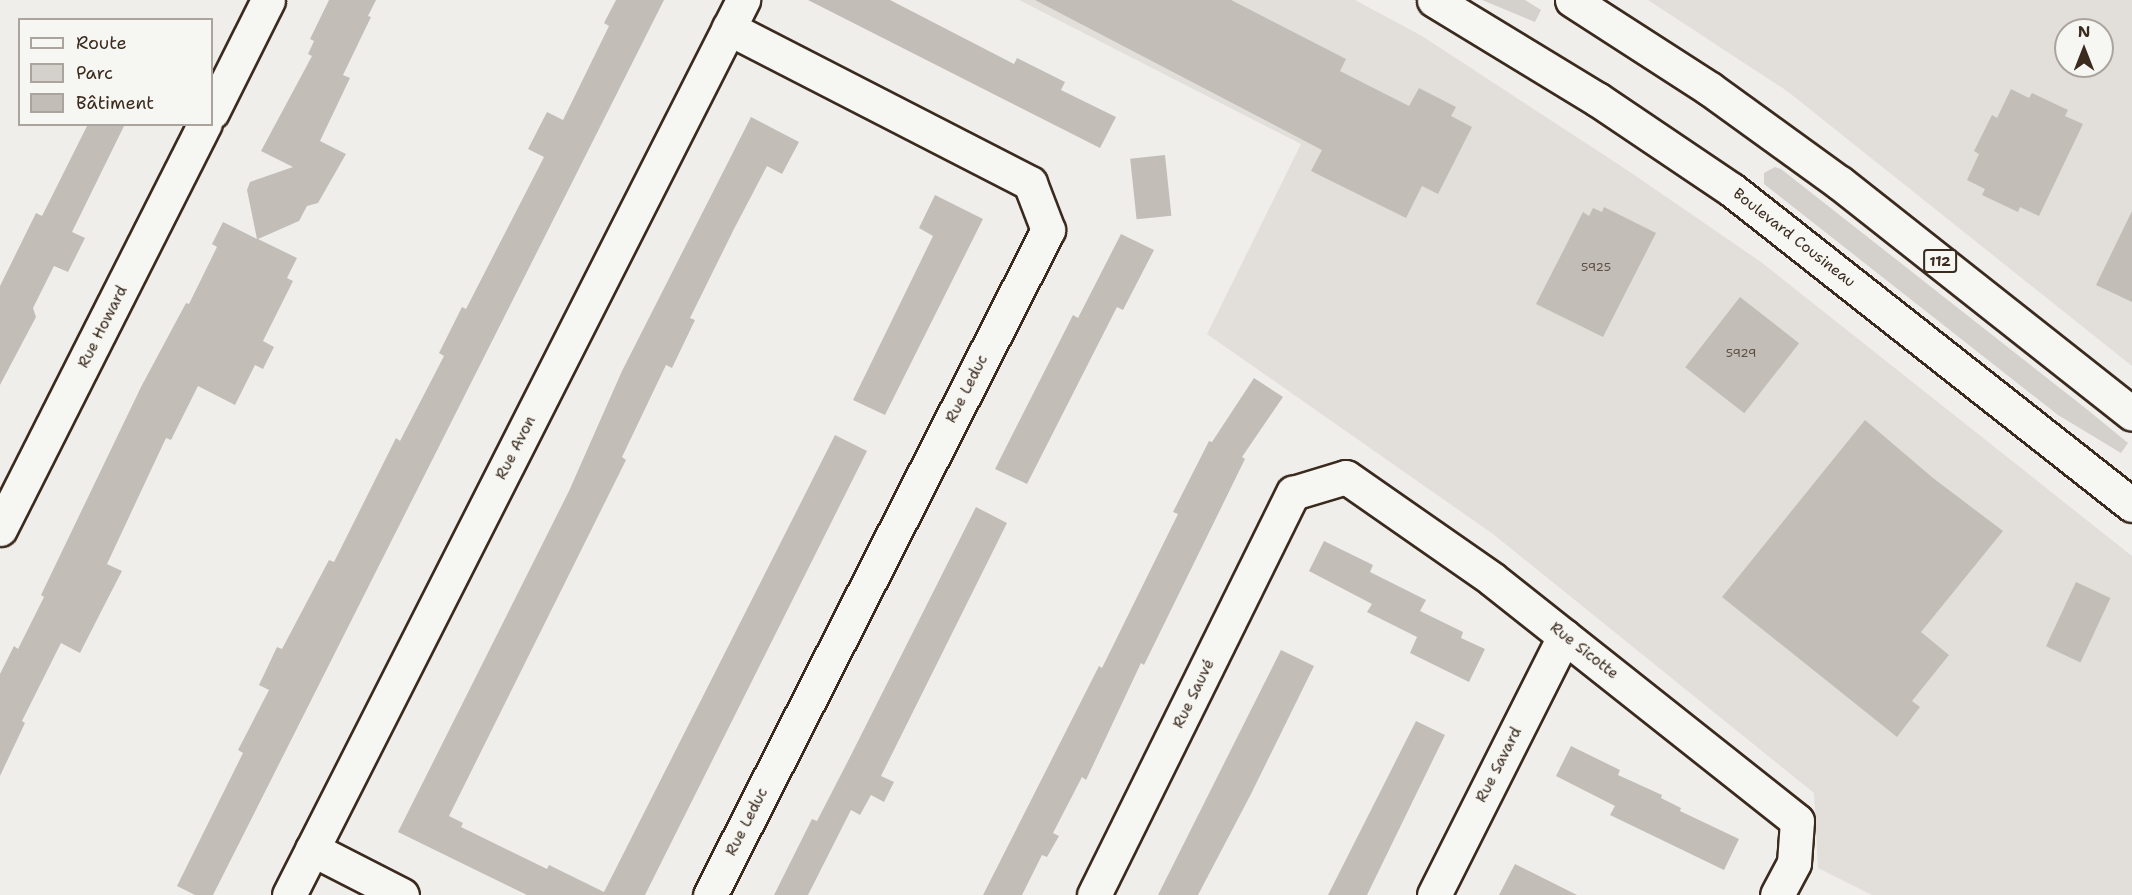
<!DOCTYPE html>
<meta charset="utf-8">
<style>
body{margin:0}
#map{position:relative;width:2132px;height:895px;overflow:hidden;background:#efeeea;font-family:"Shantell Sans",sans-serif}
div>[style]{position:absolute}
.built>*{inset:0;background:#e2dfdb}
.green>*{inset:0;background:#d4d1cc}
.building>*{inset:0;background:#c2bdb7;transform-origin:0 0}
.roads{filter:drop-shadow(2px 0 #3b2a1e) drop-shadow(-2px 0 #3b2a1e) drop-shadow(0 2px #3b2a1e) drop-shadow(0 -2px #3b2a1e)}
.street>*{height:33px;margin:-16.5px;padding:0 16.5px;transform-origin:16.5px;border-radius:16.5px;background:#f6f6f2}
.primary>*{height:33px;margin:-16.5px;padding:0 16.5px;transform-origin:16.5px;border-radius:16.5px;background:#f6f6f2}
span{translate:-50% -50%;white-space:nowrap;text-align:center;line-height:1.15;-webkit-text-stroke:4.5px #f6f6f2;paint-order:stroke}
.number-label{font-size:12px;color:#5d4f44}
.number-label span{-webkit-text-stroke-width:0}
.shield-label span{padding:2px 4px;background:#f6f6f2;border:2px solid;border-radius:4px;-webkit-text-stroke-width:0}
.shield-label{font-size:14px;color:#3b2a1e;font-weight:700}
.street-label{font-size:15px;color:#3b2a1e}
.legend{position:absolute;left:18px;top:18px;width:195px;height:108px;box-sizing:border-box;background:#f6f6f2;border:2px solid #aba49d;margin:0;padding:8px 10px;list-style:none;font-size:18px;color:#3b2a1e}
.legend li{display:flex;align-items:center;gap:12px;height:30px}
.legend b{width:30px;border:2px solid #aba49d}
.north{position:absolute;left:2054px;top:18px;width:60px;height:60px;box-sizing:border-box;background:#f6f6f2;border:2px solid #aba49d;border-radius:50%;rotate:0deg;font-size:16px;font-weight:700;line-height:24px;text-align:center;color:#3b2a1e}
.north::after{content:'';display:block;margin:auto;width:21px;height:27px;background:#3b2a1e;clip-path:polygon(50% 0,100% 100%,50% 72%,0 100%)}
</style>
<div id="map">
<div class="built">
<i style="clip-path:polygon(1019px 0,1355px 0,1422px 36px,1627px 170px,1761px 262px,2132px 556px,2132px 895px,1872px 895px,1818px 868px,1814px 793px,1493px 534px,1207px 334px,1301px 144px)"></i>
<i style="clip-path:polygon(evenodd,1648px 0,2132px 0,2132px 366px,1787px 91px,1648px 0,2066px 30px,2102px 30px,2102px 66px,2066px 66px,2066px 30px)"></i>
</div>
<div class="green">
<i style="clip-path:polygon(1482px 0,1525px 0,1541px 10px,1535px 22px)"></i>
<i style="clip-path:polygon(1775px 167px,1781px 169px,2084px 407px,2128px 443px,2121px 453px,2058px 415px,1764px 184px,1764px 173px)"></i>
</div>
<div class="building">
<i style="clip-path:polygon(329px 0,376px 0,368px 16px,371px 17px,343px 75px,350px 78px,320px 141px,346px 154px,318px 203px,307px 206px,299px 221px,258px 239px,297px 258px,287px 278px,293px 281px,263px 341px,274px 347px,263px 369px,255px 365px,235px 405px,198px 386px,171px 440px,166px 438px,107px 564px,122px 571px,106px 602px,80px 653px,61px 643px,22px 721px,25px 723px,0 776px,0 674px,14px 646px,18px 649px,44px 597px,41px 595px,141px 387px,186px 303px,189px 304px,217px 247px,212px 244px,223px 222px,257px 239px,247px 190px,250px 182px,293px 167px,261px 151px,312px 56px,308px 54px,314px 41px,310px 39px)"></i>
<i style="clip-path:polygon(616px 0,664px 0,213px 895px,195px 895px,177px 886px,243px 753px,238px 750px,269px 690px,259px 685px,277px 647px,282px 649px,329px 560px,334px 562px,396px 438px,400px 441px,444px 356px,439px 353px,462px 307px,466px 309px,544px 157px,528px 149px,547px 112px,563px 120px,609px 26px,604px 23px)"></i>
<i style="clip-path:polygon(808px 0,890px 0,1014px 64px,1017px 58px,1065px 82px,1061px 90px,1116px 117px,1100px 148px)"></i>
<i style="clip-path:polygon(1035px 0,1231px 0,1346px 59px,1340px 71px,1409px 106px,1419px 88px,1456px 107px,1451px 116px,1472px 127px,1438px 194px,1422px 186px,1406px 218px,1311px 171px,1322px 150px)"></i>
<i style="clip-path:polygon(2011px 89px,2029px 98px,2032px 93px,2068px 110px,2065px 116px,2083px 124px,2039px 216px,2020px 207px,2018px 212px,1982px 195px,1985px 189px,1967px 180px,1979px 154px,1974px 151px,1992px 115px,1997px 118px)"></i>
<i style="clip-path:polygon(751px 117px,799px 142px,782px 174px,767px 166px,734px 229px,690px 318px,695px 320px,672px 368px,666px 365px,622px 457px,626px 460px,449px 816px,463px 823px,461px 827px,547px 869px,549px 865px,604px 892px,835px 435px,867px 451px,645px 895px,527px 895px,398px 832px,569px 491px,622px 371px)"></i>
<i style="clip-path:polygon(88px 124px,125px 124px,72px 232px,85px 238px,68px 272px,54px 266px,33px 308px,36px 317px,0 385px,0 286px,36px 213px,42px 216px)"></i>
<i style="left:1165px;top:155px;width:61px;height:35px;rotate:84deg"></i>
<i style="clip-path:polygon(935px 195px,983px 219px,885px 415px,853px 400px,933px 236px,919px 228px)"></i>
<i style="clip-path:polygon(1604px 207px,1656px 233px,1603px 337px,1536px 304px,1583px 212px,1589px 216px,1593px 208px,1602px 212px)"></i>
<i style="clip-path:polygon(2132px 211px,2132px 302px,2096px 285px)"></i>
<i style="clip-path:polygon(1121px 234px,1154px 250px,1123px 310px,1117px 307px,1027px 484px,995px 469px,1073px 315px,1078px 318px)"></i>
<i style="left:1740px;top:297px;width:75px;height:89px;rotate:38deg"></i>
<i style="clip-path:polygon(1254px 378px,1283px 397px,1242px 457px,1245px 459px,1144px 665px,1141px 663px,1086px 780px,1082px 777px,1053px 833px,1059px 836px,1047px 857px,1042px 855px,1022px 895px,983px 895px,1099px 666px,1102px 668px,1178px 514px,1173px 512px,1209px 441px,1212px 442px)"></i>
<i style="clip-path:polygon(1865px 420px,1933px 478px,2003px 531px,1921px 632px,1949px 655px,1912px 701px,1920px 707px,1897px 737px,1722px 597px)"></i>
<i style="clip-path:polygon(976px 507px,1007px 523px,881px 776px,894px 782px,884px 802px,871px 795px,860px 815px,851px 810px,808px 895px,774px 895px,812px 819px,817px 821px,849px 759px)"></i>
<i style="clip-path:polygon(1324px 541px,1373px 565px,1370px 572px,1426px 600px,1420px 611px,1463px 632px,1461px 638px,1485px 649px,1469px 682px,1410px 653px,1417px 637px,1367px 612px,1372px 604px,1309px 571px)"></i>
<i style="left:2076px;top:582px;width:38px;height:71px;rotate:25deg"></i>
<i style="clip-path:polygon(1281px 650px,1314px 666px,1251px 794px,1198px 895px,1158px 895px)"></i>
<i style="clip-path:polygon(1416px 721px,1445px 735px,1367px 895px,1328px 895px)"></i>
<i style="clip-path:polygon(1571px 746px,1620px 770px,1618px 775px,1662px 795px,1661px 798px,1681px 808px,1680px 811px,1739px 839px,1724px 870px,1610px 815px,1615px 806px,1556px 776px)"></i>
<i style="clip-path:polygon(1515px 864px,1577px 895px,1499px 895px)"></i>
</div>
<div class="roads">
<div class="street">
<i style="left:212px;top:112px;width:125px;rotate:-63.4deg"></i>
<i style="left:0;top:529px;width:454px;rotate:-63.2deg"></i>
<i style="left:312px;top:849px;width:101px;rotate:27.1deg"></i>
<i style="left:289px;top:895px;width:1004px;rotate:-63.1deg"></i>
<i style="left:710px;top:895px;width:746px;rotate:-63.06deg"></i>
<i style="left:1048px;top:230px;width:50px;rotate:-111deg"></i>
<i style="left:1030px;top:183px;width:339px;rotate:-152.8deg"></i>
<i style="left:1094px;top:895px;width:449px;rotate:-63.7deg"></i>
<i style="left:1293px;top:493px;width:55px;rotate:-16.8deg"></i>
<i style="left:1346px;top:477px;width:178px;rotate:34.9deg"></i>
<i style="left:1492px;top:579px;width:389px;rotate:38.4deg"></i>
<i style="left:1797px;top:821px;width:42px;rotate:94.1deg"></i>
<i style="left:1794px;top:863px;width:36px;rotate:118deg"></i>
<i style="left:1434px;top:895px;width:290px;rotate:-63.3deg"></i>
</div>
<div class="primary">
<i style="left:1434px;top:0;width:191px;rotate:31.3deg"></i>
<i style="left:1597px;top:99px;width:163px;rotate:34deg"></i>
<i style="left:1732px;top:190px;width:509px;rotate:38.22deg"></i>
<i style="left:1572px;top:0;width:164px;rotate:32.8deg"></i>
<i style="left:1710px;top:89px;width:160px;rotate:35.9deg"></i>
<i style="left:1840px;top:183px;width:372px;rotate:38.3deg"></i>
</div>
</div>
<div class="number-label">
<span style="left:1596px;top:268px">5925</span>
<span style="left:1741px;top:354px">5929</span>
</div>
<div class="shield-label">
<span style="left:1940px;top:261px">112</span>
</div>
<div class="street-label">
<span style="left:1794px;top:238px;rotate:38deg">Boulevard Cousineau</span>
<span style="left:103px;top:327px;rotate:-63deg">Rue Howard</span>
<span style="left:967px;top:389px;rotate:-63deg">Rue Leduc</span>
<span style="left:516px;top:448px;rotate:-63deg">Rue Avon</span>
<span style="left:1584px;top:651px;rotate:38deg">Rue Sicotte</span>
<span style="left:1194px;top:694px;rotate:-64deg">Rue Sauvé</span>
<span style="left:1499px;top:765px;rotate:-63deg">Rue Savard</span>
<span style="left:747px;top:822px;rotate:-63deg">Rue Leduc</span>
</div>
<ul class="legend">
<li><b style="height:8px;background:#f6f6f2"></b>Route</li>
<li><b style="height:16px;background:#d4d1cc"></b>Parc</li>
<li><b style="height:16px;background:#c2bdb7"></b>Bâtiment</li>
</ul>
<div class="north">N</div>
</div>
